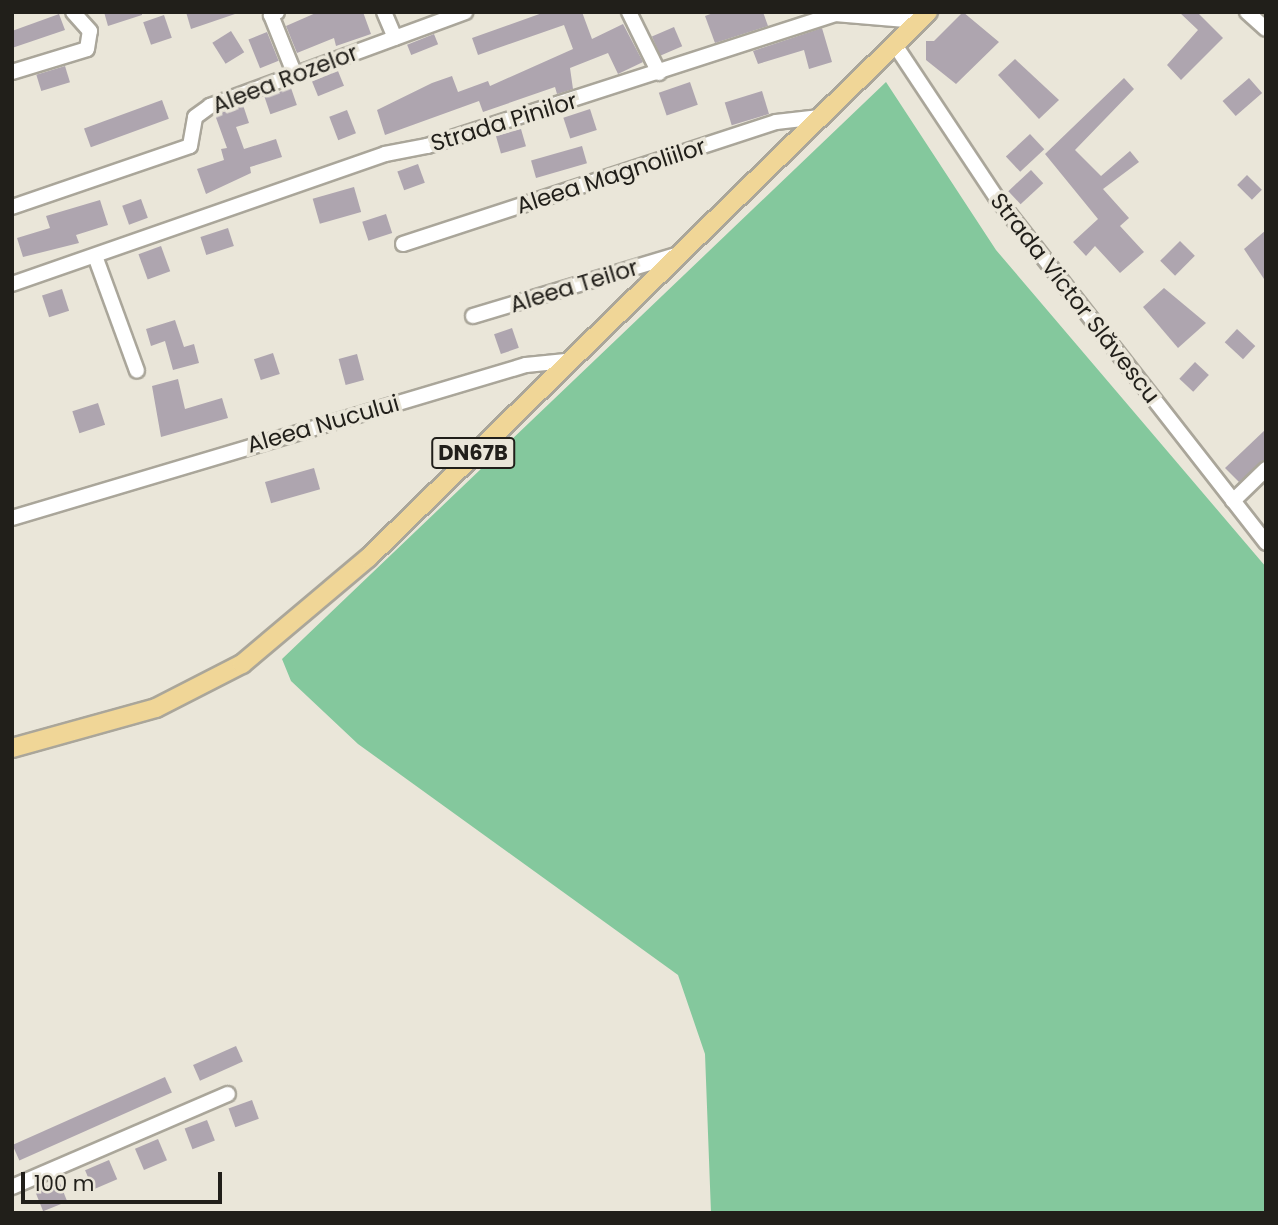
<!DOCTYPE html>
<meta charset="utf-8">
<style>
body{margin:0}
#map{position:relative;width:1278px;height:1225px;overflow:hidden;background:#eae6d9;font-family:Poppins,sans-serif}
div>[style]{position:absolute}
.forest>*{inset:0;background:#84c89d}
.building>*{inset:0;background:#aea5af;transform-origin:0 0}
.roads{filter:drop-shadow(2px 0 #aaa69a) drop-shadow(-2px 0 #aaa69a) drop-shadow(0 2px #aaa69a) drop-shadow(0 -2px #aaa69a)}
.minor>*{height:14px;margin:-7px;padding:0 7px;transform-origin:7px;border-radius:7px;background:#fff}
.major>*{height:18px;margin:-9px;padding:0 9px;transform-origin:9px;border-radius:9px;background:#f0d697}
span{translate:-50% -50%;white-space:nowrap;text-align:center;line-height:1.15;-webkit-text-stroke:7px #eae6d9;paint-order:stroke}
.shield-label span{padding:2px 5px;background:#eae6d9;border:2px solid;border-radius:5px;-webkit-text-stroke-width:0}
.shield-label{font-size:21px;color:#211f1a;font-weight:700}
.street-label{font-size:23px;color:#211f1a}
.frame{position:absolute;inset:0;border:14px solid #211f1a;pointer-events:none}
.scale{position:absolute;left:21px;top:1172px;width:201px;height:32px;box-sizing:border-box;border:4px solid #211f1a;border-top:0;padding-left:9px;font-size:21px;line-height:24px;white-space:nowrap;color:#211f1a;-webkit-text-stroke:5px #eae6d9;paint-order:stroke}
</style>
<div id="map">
<div class="forest">
<i style="clip-path:polygon(886px 82px,996px 250px,1266px 567px,1266px 1213px,711px 1213px,705px 1054px,678px 975px,358px 744px,291px 681px,282px 659px)"></i>
</div>
<div class="building">
<i style="clip-path:polygon(104px 12px,142px 12px,142px 15px,108px 26px)"></i>
<i style="clip-path:polygon(186px 12px,235px 12px,235px 14px,191px 29px)"></i>
<i style="clip-path:polygon(318px 12px,363px 12px,371px 34px,336px 46px,334px 38px,297px 53px,286px 26px)"></i>
<i style="clip-path:polygon(545px 12px,582px 12px,592px 39px,623px 24px,643px 62px,618px 74px,608px 53px,570px 68px,573px 89px,557px 94px,555px 87px,483px 112px,479px 101px,385px 135px,377px 110px,432px 83px,452px 76px,458px 92px,488px 81px,490px 86px,573px 49px,564px 25px,478px 55px,472px 38px)"></i>
<i style="clip-path:polygon(716px 12px,763px 12px,768px 26px,715px 43px,705px 16px)"></i>
<i style="clip-path:polygon(963px 12px,999px 42px,956px 84px,926px 60px,926px 41px,934px 41px)"></i>
<i style="clip-path:polygon(1179px 12px,1197px 12px,1223px 38px,1181px 80px,1167px 65px,1198px 30px)"></i>
<i style="clip-path:polygon(59px 14px,65px 30px,12px 48px,12px 31px)"></i>
<i style="left:164px;top:15px;width:24px;height:22px;rotate:71deg"></i>
<i style="left:674px;top:27px;width:21px;height:24px;rotate:67deg"></i>
<i style="clip-path:polygon(822px 28px,832px 62px,809px 69px,804px 50px,758px 64px,753px 51px)"></i>
<i style="left:231px;top:31px;width:25px;height:22px;rotate:58deg"></i>
<i style="left:267px;top:32px;width:31px;height:20px;rotate:68deg"></i>
<i style="left:434px;top:34px;width:11px;height:29px;rotate:68deg"></i>
<i style="clip-path:polygon(1015px 59px,1059px 100px,1039px 119px,998px 75px)"></i>
<i style="left:65px;top:66px;width:17px;height:30px;rotate:73deg"></i>
<i style="left:338px;top:71px;width:16px;height:28px;rotate:68deg"></i>
<i style="clip-path:polygon(1124px 78px,1134px 89px,1075px 150px,1101px 176px,1130px 151px,1139px 162px,1103px 189px,1129px 218px,1120px 226px,1144px 252px,1120px 273px,1095px 246px,1086px 256px,1073px 242px,1098px 219px,1045px 154px)"></i>
<i style="left:1249px;top:78px;width:20px;height:35px;rotate:49deg"></i>
<i style="left:690px;top:82px;width:24px;height:33px;rotate:71deg"></i>
<i style="left:291px;top:88px;width:18px;height:28px;rotate:71deg"></i>
<i style="left:762px;top:91px;width:24px;height:39px;rotate:73deg"></i>
<i style="left:162px;top:100px;width:20px;height:83px;rotate:70deg"></i>
<i style="clip-path:polygon(243px 105px,249px 123px,236px 127px,244px 149px,276px 139px,282px 157px,250px 167px,251px 173px,206px 194px,197px 169px,224px 160px,221px 149px,227px 148px,215px 115px)"></i>
<i style="left:590px;top:109px;width:22px;height:28px;rotate:72deg"></i>
<i style="left:347px;top:110px;width:25px;height:19px;rotate:69deg"></i>
<i style="left:521px;top:129px;width:18px;height:26px;rotate:74deg"></i>
<i style="left:1030px;top:134px;width:21px;height:33px;rotate:47deg"></i>
<i style="left:582px;top:146px;width:18px;height:53px;rotate:74deg"></i>
<i style="left:418px;top:164px;width:20px;height:22px;rotate:70deg"></i>
<i style="left:1031px;top:170px;width:18px;height:31px;rotate:47deg"></i>
<i style="left:1247px;top:175px;width:21px;height:14px;rotate:45deg"></i>
<i style="left:354px;top:187px;width:26px;height:43px;rotate:74deg"></i>
<i style="left:141px;top:199px;width:20px;height:20px;rotate:70deg"></i>
<i style="clip-path:polygon(100px 200px,108px 225px,76px 235px,79px 243px,23px 257px,17px 238px,50px 228px,46px 216px)"></i>
<i style="left:386px;top:214px;width:20px;height:25px;rotate:72deg"></i>
<i style="left:228px;top:228px;width:19px;height:29px;rotate:72deg"></i>
<i style="clip-path:polygon(1266px 230px,1266px 282px,1244px 249px)"></i>
<i style="left:1180px;top:241px;width:21px;height:28px;rotate:45deg"></i>
<i style="left:161px;top:246px;width:27px;height:24px;rotate:70deg"></i>
<i style="clip-path:polygon(1164px 288px,1206px 323px,1178px 348px,1143px 307px)"></i>
<i style="left:62px;top:289px;width:23px;height:21px;rotate:72deg"></i>
<i style="clip-path:polygon(175px 320px,184px 347px,194px 344px,199px 363px,173px 370px,165px 341px,151px 346px,146px 329px)"></i>
<i style="left:512px;top:328px;width:21px;height:19px;rotate:71deg"></i>
<i style="left:1237px;top:329px;width:25px;height:18px;rotate:43deg"></i>
<i style="left:273px;top:353px;width:22px;height:20px;rotate:72deg"></i>
<i style="left:357px;top:354px;width:27px;height:19px;rotate:75deg"></i>
<i style="left:1195px;top:362px;width:19px;height:23px;rotate:43deg"></i>
<i style="clip-path:polygon(178px 379px,185px 409px,222px 398px,228px 418px,161px 437px,152px 386px)"></i>
<i style="left:98px;top:403px;width:23px;height:27px;rotate:72deg"></i>
<i style="clip-path:polygon(1266px 429px,1266px 460px,1239px 482px,1225px 468px)"></i>
<i style="left:314px;top:468px;width:22px;height:51px;rotate:74deg"></i>
<i style="left:236px;top:1046px;width:17px;height:47px;rotate:66deg"></i>
<i style="left:165px;top:1077px;width:17px;height:167px;rotate:66deg"></i>
<i style="left:252px;top:1100px;width:20px;height:25px;rotate:70deg"></i>
<i style="left:207px;top:1120px;width:22px;height:24px;rotate:69deg"></i>
<i style="left:158px;top:1139px;width:23px;height:25px;rotate:67deg"></i>
<i style="left:109px;top:1160px;width:21px;height:26px;rotate:67deg"></i>
<i style="left:59px;top:1181px;width:22px;height:26px;rotate:68deg"></i>
</div>
<div class="roads">
<div class="minor">
<i style="left:277px;top:12px;width:7px;rotate:153deg"></i>
<i style="left:271px;top:15px;width:65px;rotate:68.2deg"></i>
<i style="left:384px;top:12px;width:28px;rotate:67deg"></i>
<i style="left:629px;top:12px;width:68px;rotate:63.8deg"></i>
<i style="left:1247px;top:12px;width:25px;rotate:42deg"></i>
<i style="left:895px;top:45px;width:182px;rotate:56.4deg"></i>
<i style="left:996px;top:197px;width:439px;rotate:52deg"></i>
<i style="left:12px;top:72px;width:78px;rotate:-17deg"></i>
<i style="left:87px;top:49px;width:18px;rotate:-81deg"></i>
<i style="left:90px;top:31px;width:25px;rotate:-132deg"></i>
<i style="left:12px;top:207px;width:188px;rotate:-18.9deg"></i>
<i style="left:190px;top:146px;width:29px;rotate:-80deg"></i>
<i style="left:195px;top:117px;width:19px;rotate:-36deg"></i>
<i style="left:210px;top:106px;width:272px;rotate:-20.2deg"></i>
<i style="left:403px;top:244px;width:392px;rotate:-18.1deg"></i>
<i style="left:776px;top:122px;width:44px;rotate:-6.5deg"></i>
<i style="left:95px;top:256px;width:122px;rotate:69.9deg"></i>
<i style="left:12px;top:284px;width:395px;rotate:-19.2deg"></i>
<i style="left:385px;top:154px;width:43px;rotate:-10.8deg"></i>
<i style="left:427px;top:146px;width:429px;rotate:-17.9deg"></i>
<i style="left:835px;top:14px;width:83px;rotate:4.8deg"></i>
<i style="left:473px;top:316px;width:212px;rotate:-16.7deg"></i>
<i style="left:1233px;top:501px;width:46px;rotate:-44.1deg"></i>
<i style="left:12px;top:518px;width:536px;rotate:-16.58deg"></i>
<i style="left:526px;top:365px;width:40px;rotate:-5.7deg"></i>
<i style="left:12px;top:1187px;width:235px;rotate:-23.3deg"></i>
</div>
<div class="major">
<i style="left:12px;top:748px;width:149px;rotate:-15.5deg"></i>
<i style="left:156px;top:708px;width:97px;rotate:-27.1deg"></i>
<i style="left:242px;top:664px;width:165px;rotate:-40.1deg"></i>
<i style="left:368px;top:558px;width:782px;rotate:-44.27deg"></i>
</div>
</div>
<div class="shield-label">
<span style="left:473px;top:453px">DN67B</span>
</div>
<div class="street-label">
<span style="left:285px;top:79px;rotate:-21deg">Aleea Rozelor</span>
<span style="left:504px;top:122px;rotate:-17deg">Strada Pinilor</span>
<span style="left:611px;top:176px;rotate:-18deg">Aleea Magnoliilor</span>
<span style="left:574px;top:286px;rotate:-17deg">Aleea Teilor</span>
<span style="left:1075px;top:298px;rotate:52deg">Strada Victor Slăvescu</span>
<span style="left:323px;top:424px;rotate:-16deg">Aleea Nucului</span>
</div>
<div class="frame"></div>
<div class="scale">100 m</div>
</div>
